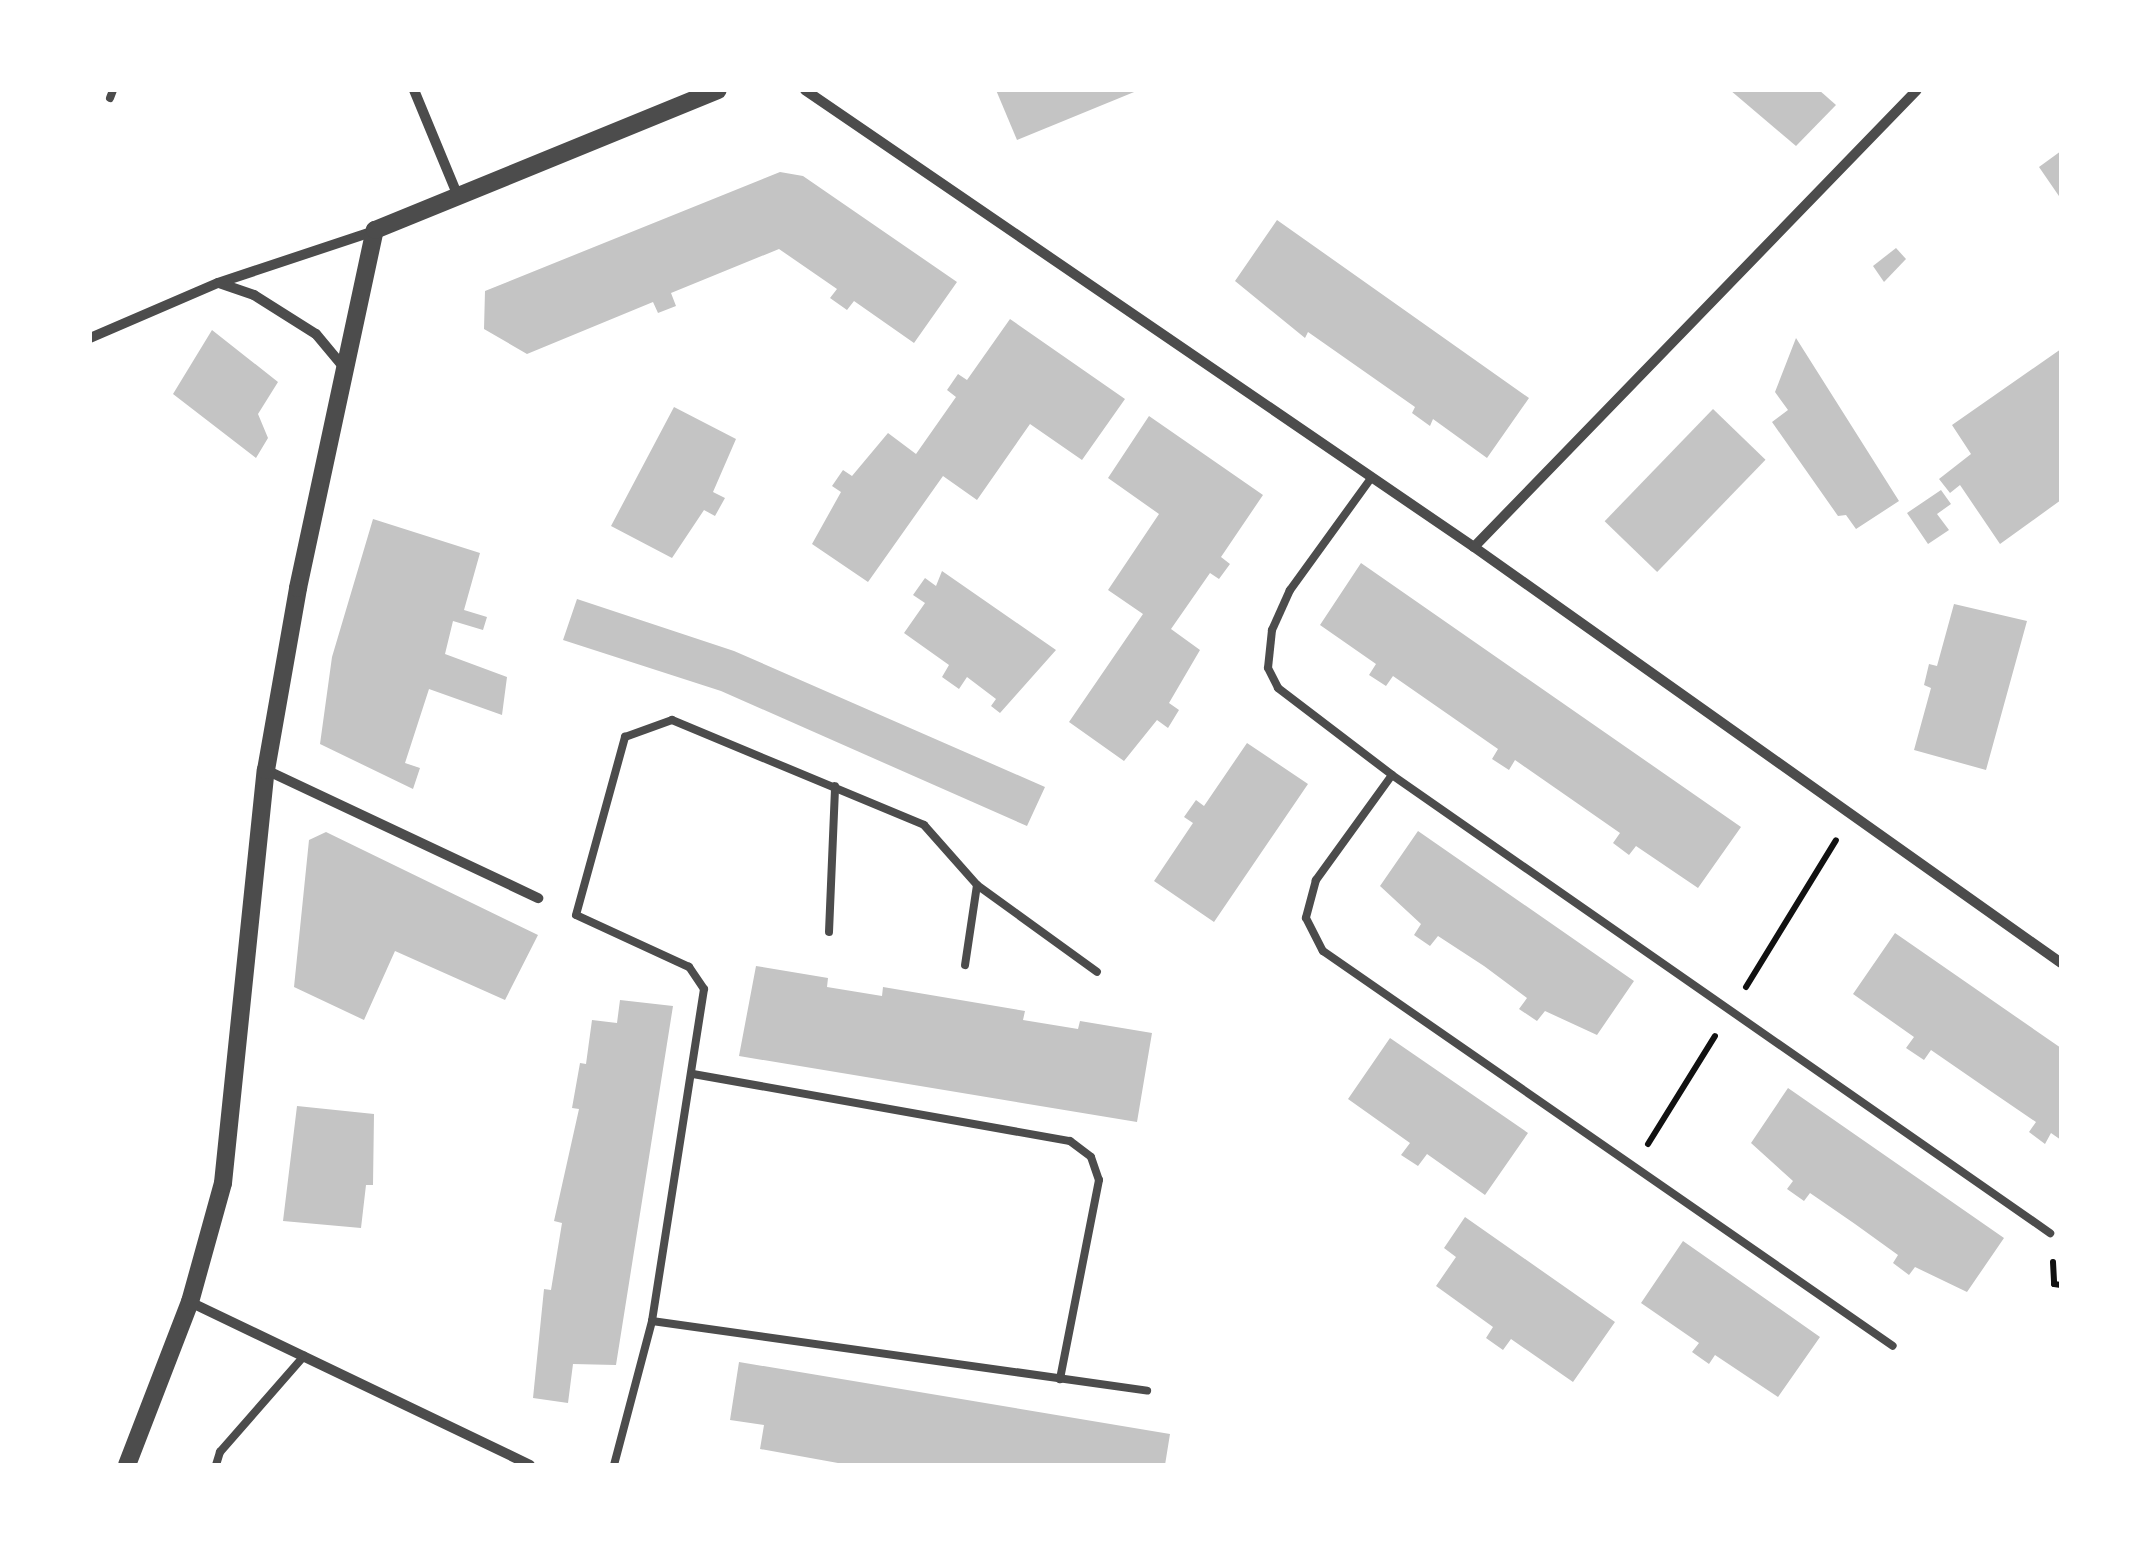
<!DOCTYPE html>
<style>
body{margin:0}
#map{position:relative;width:2151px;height:1555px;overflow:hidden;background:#fff;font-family:Raleway,sans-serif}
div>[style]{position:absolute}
.building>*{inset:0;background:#c4c4c4;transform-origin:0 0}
.path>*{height:6px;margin:-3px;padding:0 3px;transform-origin:3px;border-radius:3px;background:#111}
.service>*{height:8px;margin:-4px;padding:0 4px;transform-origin:4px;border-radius:4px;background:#4c4c4c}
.minor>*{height:10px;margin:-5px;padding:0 5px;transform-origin:5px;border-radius:5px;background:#4c4c4c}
.tertiary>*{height:18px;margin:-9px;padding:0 9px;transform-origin:9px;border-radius:9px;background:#4c4c4c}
span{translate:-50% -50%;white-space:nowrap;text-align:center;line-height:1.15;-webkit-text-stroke:9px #fff;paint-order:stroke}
.frame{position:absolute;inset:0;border:92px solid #fff;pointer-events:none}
</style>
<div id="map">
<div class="building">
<i style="clip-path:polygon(996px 90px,1139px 90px,1017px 140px)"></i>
<i style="clip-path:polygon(1730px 90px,1819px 90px,1836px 105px,1796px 146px)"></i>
<i style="clip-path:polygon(2061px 151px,2061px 199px,2039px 167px)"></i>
<i style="clip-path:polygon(780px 172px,803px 176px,957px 282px,914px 343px,854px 301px,847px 310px,830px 298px,837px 289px,779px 249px,671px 293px,676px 306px,658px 313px,653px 302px,527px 354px,484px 329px,485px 291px)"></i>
<i style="clip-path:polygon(1277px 220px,1529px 398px,1487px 458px,1433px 419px,1430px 426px,1412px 413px,1415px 407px,1308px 332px,1305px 338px,1235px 281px)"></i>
<i style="clip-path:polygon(1896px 248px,1906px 259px,1884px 282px,1873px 266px)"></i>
<i style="clip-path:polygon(1010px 319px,1125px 399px,1082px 460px,1030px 424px,977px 500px,943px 476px,868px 582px,812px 544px,841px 492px,832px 486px,843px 470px,852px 476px,888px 433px,916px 454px,956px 397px,947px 390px,958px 374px,967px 380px)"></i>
<i style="clip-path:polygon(212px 330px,278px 382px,258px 414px,268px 438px,256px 458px,173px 394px)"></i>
<i style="clip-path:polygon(1796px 338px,1899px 501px,1856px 529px,1846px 515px,1838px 516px,1772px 422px,1788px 410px,1775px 392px)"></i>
<i style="clip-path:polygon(2061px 349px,2061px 500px,2000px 544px,1960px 485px,1950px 493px,1939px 479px,1971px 454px,1952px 425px)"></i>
<i style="clip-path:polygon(674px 407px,736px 439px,713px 492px,725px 498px,715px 516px,704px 510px,672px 558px,611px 526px)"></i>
<i style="left:1713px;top:409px;width:73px;height:156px;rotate:44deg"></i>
<i style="clip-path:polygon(1149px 416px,1263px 495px,1221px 557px,1230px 564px,1219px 579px,1210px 573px,1171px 629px,1200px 650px,1169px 703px,1179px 710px,1168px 728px,1157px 720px,1124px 761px,1069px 722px,1143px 614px,1108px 590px,1159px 514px,1108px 478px)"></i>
<i style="clip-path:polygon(1941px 490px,1951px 504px,1937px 514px,1949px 530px,1928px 544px,1907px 513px)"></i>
<i style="clip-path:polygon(373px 519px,480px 553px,464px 610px,487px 617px,483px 630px,453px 621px,445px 654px,507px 677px,502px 715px,429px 689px,405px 763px,420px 768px,413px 789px,320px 744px,332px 657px)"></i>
<i style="clip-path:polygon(1361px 563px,1741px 827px,1698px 888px,1636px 846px,1629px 855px,1613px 843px,1620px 833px,1515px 760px,1509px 770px,1492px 759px,1498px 749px,1393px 676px,1386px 686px,1369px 675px,1376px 664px,1320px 625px)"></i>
<i style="clip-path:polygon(942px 571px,1056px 650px,1000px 713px,991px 706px,996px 699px,967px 677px,959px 689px,942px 677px,949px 665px,904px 633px,925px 603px,913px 595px,925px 578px,936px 586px)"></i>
<i style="clip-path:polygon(577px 599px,734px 651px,1045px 787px,1027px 826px,721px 691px,563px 640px)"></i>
<i style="clip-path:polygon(1954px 604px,2027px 621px,1986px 770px,1914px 750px,1931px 688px,1924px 685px,1929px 664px,1937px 666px)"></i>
<i style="clip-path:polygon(1247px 743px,1308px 784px,1214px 922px,1154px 881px,1193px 823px,1184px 817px,1196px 800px,1204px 806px)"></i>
<i style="clip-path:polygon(1418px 831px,1634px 981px,1597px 1035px,1545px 1011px,1537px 1021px,1519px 1009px,1527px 998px,1484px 966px,1438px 936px,1430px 946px,1414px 935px,1421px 924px,1380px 886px)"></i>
<i style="clip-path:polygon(326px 832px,538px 935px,505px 1000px,395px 951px,364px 1020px,294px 987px,309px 840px)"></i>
<i style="clip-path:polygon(1895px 933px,2061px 1048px,2061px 1140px,2051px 1133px,2045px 1144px,2029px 1132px,2036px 1122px,1989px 1090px,1931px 1050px,1924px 1060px,1906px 1048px,1914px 1037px,1853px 994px)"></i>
<i style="clip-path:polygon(756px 966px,828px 978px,827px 987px,882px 996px,883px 987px,1025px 1011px,1023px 1020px,1078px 1029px,1080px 1021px,1152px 1033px,1137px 1122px,739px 1056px)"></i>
<i style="clip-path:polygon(620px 1000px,673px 1006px,616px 1365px,573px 1364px,568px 1403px,533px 1398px,544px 1289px,551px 1290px,562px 1223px,554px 1221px,579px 1109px,572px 1108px,580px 1063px,586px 1064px,592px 1020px,617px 1023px)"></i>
<i style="clip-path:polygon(1390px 1038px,1528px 1133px,1485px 1195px,1427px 1154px,1418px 1166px,1401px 1155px,1410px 1143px,1348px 1099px)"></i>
<i style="clip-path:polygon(1788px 1088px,2004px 1238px,1967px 1292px,1915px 1267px,1909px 1275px,1893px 1263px,1898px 1255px,1855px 1224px,1810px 1193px,1804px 1201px,1787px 1189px,1793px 1181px,1751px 1143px)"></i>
<i style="clip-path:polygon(297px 1106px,374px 1114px,373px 1185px,366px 1185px,361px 1228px,283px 1221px)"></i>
<i style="clip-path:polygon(1465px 1217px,1615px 1322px,1573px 1382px,1511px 1339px,1503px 1350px,1486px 1338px,1493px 1327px,1436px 1286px,1456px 1257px,1444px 1248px)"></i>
<i style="clip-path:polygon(1683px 1241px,1820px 1337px,1778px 1397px,1715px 1355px,1709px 1364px,1692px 1352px,1699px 1343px,1641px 1303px)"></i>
<i style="clip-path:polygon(739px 1362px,1170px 1434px,1165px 1465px,849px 1465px,760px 1449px,764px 1425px,730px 1420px)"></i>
</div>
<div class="path">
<i style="left:1746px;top:987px;width:172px;rotate:-58.5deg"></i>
<i style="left:1648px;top:1144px;width:127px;rotate:-58.2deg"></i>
<i style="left:2053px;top:1262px;width:22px;rotate:87deg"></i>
<i style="left:2054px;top:1284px;width:7px;rotate:8deg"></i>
</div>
<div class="service">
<i style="left:110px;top:98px;width:9px;rotate:-69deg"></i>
<i style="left:1369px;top:481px;width:135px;rotate:125.9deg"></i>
<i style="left:1290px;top:590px;width:44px;rotate:114.2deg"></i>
<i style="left:1272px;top:630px;width:38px;rotate:96deg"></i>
<i style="left:1268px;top:668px;width:22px;rotate:63deg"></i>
<i style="left:1278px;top:688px;width:143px;rotate:37.3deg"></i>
<i style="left:1392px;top:775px;width:802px;rotate:34.84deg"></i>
<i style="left:1392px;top:775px;width:130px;rotate:125.9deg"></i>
<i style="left:1316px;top:880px;width:39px;rotate:105deg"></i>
<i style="left:1306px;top:918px;width:37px;rotate:63deg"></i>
<i style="left:1323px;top:951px;width:693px;rotate:34.72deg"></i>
<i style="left:977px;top:885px;width:148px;rotate:35.9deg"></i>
<i style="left:829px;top:932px;width:146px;rotate:-87.6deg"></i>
<i style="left:693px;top:1074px;width:383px;rotate:10.1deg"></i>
<i style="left:1070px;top:1141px;width:26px;rotate:37deg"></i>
<i style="left:1091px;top:1157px;width:24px;rotate:71deg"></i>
<i style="left:1099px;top:1180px;width:203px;rotate:101.1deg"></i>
<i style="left:652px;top:1321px;width:500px;rotate:8deg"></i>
<i style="left:216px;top:1465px;width:14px;rotate:-73deg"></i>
<i style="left:220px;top:1452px;width:128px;rotate:-48.8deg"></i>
<i style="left:614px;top:1465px;width:149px;rotate:-75.2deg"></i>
<i style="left:652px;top:1321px;width:336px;rotate:-81.1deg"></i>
<i style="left:704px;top:989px;width:27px;rotate:-124deg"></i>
<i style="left:689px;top:967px;width:124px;rotate:-155.3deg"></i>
<i style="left:576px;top:915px;width:185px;rotate:-74.6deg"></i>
<i style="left:625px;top:737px;width:50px;rotate:-19.9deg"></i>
<i style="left:672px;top:720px;width:273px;rotate:22.6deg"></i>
<i style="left:924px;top:825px;width:80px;rotate:48.5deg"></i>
<i style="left:977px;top:885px;width:81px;rotate:98.5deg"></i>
</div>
<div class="minor">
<i style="left:414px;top:90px;width:113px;rotate:67.5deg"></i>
<i style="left:805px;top:90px;width:810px;rotate:34.34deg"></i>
<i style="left:1474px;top:547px;width:719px;rotate:35.32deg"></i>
<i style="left:219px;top:283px;width:37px;rotate:19deg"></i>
<i style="left:254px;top:295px;width:73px;rotate:32.2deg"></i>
<i style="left:316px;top:334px;width:47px;rotate:50.2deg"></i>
<i style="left:90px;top:338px;width:139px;rotate:-23.3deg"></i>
<i style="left:218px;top:283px;width:164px;rotate:-18.4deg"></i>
<i style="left:1474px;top:547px;width:636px;rotate:-45.89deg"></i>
<i style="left:266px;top:770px;width:301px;rotate:25.2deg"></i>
<i style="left:190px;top:1302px;width:377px;rotate:25.6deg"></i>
</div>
<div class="tertiary">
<i style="left:127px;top:1465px;width:175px;rotate:-68.9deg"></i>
<i style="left:190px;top:1302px;width:123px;rotate:-74.5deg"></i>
<i style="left:223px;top:1183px;width:415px;rotate:-84.1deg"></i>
<i style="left:266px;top:770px;width:185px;rotate:-80deg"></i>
<i style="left:298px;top:588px;width:366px;rotate:-77.9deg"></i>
<i style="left:375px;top:230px;width:370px;rotate:-22.2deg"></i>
</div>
<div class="frame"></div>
</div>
